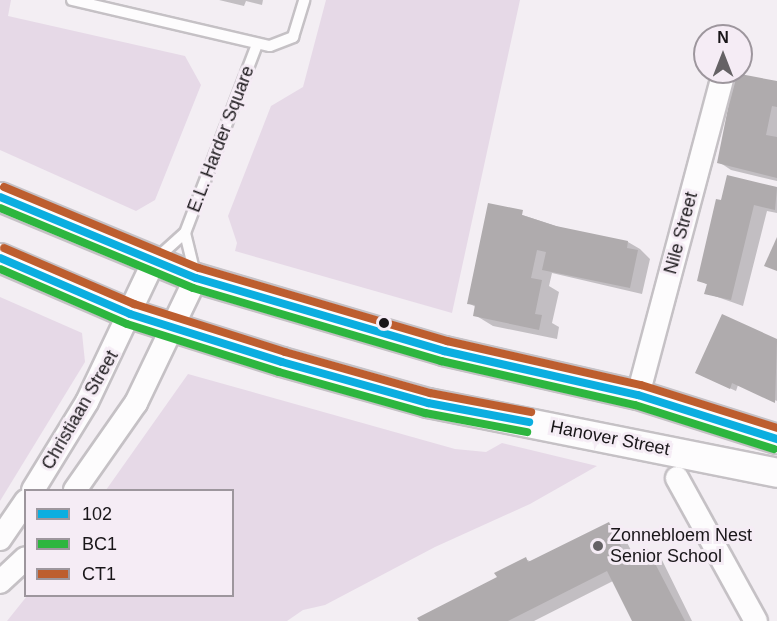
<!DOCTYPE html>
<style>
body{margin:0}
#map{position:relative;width:777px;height:621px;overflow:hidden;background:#f3eef3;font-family:Arial,sans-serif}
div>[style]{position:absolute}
.green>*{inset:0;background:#e6d9e7}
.shadow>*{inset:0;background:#0003}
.building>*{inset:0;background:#afabad}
.roads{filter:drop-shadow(2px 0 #c5c1c5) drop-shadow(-2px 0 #c5c1c5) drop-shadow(0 2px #c5c1c5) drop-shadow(0 -2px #c5c1c5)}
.service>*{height:10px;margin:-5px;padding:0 5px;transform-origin:5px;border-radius:5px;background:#fdfcfd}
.minor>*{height:22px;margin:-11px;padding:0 11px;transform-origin:11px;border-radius:11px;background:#fdfcfd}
.tertiary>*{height:28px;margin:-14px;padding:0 14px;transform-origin:14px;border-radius:14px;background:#fdfcfd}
.bus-1>*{height:8px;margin:-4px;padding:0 4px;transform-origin:4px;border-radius:4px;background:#0baee0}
.bus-2>*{height:8px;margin:-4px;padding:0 4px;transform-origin:4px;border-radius:4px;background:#2db63f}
.bus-3>*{height:8px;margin:-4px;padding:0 4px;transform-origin:4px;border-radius:4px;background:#bd5e2f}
.dots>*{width:16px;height:16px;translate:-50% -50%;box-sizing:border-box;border:3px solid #f5ecf5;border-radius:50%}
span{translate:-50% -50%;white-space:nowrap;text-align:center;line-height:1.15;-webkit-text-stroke:6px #f5ecf5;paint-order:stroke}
.street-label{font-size:18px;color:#191619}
.poi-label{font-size:18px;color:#191619}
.left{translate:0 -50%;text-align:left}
.legend{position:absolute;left:24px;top:489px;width:210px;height:108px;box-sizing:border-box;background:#f5ecf5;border:2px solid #9d969d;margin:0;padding:8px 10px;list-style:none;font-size:18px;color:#191619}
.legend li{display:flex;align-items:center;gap:12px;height:30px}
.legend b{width:30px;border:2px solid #9d969d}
.north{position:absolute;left:693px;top:24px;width:60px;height:60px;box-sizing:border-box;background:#f5ecf5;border:2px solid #9d969d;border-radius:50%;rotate:0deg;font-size:16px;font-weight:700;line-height:24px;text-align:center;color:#191619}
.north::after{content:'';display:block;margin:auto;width:21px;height:27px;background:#656265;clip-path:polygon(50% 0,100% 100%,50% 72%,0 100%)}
</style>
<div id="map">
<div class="green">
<i style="clip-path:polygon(0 0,11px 0,8px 16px,185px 56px,201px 85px,155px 200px,136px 211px,0 150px)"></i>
<i style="clip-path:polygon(326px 0,520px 0,452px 313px,235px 251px,237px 243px,228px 216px,271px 106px,303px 87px)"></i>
<i style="clip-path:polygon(0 297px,82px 333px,85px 362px,0 501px)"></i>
<i style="clip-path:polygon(188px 374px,455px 449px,486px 452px,502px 443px,597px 466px,530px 504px,435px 547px,325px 605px,303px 610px,287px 621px,7px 621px,27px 596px,232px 596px,232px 490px,106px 490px)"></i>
</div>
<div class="shadow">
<i style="clip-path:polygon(219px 0,263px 0,262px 5px,246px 1px,244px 6px)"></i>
<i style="clip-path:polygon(777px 83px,777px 181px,731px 170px,719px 162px)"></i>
<i style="clip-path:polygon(728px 177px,777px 188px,777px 213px,767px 211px,743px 306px,706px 293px,708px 285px,699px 280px)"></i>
<i style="clip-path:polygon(489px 204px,565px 229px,628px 242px,640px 249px,650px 259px,642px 294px,552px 273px,549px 286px,559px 292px,552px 323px,559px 327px,557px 339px,493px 326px,475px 315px,476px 307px,468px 303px)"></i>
<i style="clip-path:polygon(722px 316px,777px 341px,777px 401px,738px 385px,736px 391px,703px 376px)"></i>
<i style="clip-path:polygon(608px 524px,621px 531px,634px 556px,647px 549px,660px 556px,692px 621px,634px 621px,613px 581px,534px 621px,421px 621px,499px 578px,525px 559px,532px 562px)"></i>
</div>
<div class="building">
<i style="clip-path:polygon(735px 73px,777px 81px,777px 107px,772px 106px,766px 135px,777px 137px,777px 178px,717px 163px)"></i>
<i style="clip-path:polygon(727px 175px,777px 187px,775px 210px,754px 205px,731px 300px,704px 294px,707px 284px,697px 281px,716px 199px,721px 200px)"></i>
<i style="clip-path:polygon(488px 203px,523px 210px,522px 215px,556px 226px,628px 241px,627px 248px,638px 250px,630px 288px,542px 270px,546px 252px,537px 250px,531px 278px,542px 280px,535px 314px,542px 315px,539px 330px,473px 316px,475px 305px,467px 304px)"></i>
<i style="clip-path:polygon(777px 237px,777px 271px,764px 266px)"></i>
<i style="clip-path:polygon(722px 314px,777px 339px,775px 403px,732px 383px,730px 389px,695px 373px)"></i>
<i style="clip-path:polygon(609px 522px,627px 558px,647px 548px,685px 621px,632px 621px,607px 571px,508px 621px,419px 621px,417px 618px,497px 577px,494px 573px,526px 557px,528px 562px)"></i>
</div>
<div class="roads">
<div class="service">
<i style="left:72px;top:0;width:203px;rotate:13.1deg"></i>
<i style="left:270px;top:46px;width:25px;rotate:-21deg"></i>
<i style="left:293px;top:37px;width:39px;rotate:-73deg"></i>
<i style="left:185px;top:233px;width:42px;rotate:76.3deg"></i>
<i style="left:157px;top:258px;width:38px;rotate:-42deg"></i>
<i style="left:185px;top:233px;width:202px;rotate:-69.1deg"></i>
</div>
<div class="minor">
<i style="left:638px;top:395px;width:334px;rotate:-75.1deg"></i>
<i style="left:677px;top:478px;width:163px;rotate:61.1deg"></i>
<i style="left:33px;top:490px;width:103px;rotate:-58.5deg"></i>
<i style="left:87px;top:402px;width:156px;rotate:-64.6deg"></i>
<i style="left:75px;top:490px;width:106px;rotate:-55deg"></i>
<i style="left:136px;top:403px;width:139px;rotate:-64.4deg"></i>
<i style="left:0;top:539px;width:46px;rotate:-55.6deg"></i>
<i style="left:0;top:582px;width:35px;rotate:-43deg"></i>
</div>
<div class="tertiary">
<i style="left:0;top:197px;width:212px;rotate:22.5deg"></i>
<i style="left:196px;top:278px;width:259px;rotate:16.4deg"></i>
<i style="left:444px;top:351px;width:199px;rotate:12.8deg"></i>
<i style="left:638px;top:395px;width:146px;rotate:17.6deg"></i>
<i style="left:0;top:258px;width:142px;rotate:23.3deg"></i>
<i style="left:130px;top:314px;width:159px;rotate:17.5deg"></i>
<i style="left:282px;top:362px;width:152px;rotate:15.7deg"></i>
<i style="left:428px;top:403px;width:356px;rotate:11.3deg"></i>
</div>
</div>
<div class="bus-1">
<i style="left:0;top:197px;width:212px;rotate:22.5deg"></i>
<i style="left:196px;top:278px;width:259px;rotate:16.4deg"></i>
<i style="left:444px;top:351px;width:199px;rotate:12.8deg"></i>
<i style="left:638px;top:395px;width:146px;rotate:17.6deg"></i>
<i style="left:0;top:258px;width:142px;rotate:23.3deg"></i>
<i style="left:130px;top:314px;width:159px;rotate:17.5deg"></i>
<i style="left:282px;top:362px;width:152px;rotate:15.7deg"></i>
<i style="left:428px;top:403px;width:103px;rotate:10.7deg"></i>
</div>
<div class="bus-2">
<i style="left:0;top:208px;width:209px;rotate:22.5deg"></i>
<i style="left:193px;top:288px;width:259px;rotate:16.4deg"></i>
<i style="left:441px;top:361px;width:199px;rotate:12.8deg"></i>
<i style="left:635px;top:405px;width:146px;rotate:17.6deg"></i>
<i style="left:0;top:269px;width:138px;rotate:23.4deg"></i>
<i style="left:127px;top:324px;width:159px;rotate:17.5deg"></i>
<i style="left:279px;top:372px;width:152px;rotate:15.7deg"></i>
<i style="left:425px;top:413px;width:104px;rotate:10.6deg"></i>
</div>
<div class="bus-3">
<i style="left:4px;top:187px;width:211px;rotate:22.6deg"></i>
<i style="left:199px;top:268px;width:259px;rotate:16.4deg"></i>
<i style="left:447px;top:341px;width:199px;rotate:12.8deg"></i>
<i style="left:641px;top:385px;width:143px;rotate:17.5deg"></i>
<i style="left:4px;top:248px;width:142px;rotate:23.3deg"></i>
<i style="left:134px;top:304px;width:158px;rotate:17.6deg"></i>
<i style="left:285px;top:352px;width:151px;rotate:15.8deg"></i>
<i style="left:430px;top:393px;width:103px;rotate:10.7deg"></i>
</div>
<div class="dots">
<i style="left:384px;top:323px;background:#191619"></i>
<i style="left:598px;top:546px;background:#656265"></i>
</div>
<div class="street-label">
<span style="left:221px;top:139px;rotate:-69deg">E.L. Harder Square</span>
<span style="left:681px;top:233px;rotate:-75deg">Nile Street</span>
<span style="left:80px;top:410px;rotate:-60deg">Christiaan Street</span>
<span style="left:610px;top:438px;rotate:11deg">Hanover Street</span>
</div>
<div class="poi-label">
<span class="left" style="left:610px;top:546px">Zonnebloem Nest<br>Senior School</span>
</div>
<ul class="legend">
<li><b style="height:8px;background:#0baee0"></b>102</li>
<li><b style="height:8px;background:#2db63f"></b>BC1</li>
<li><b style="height:8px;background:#bd5e2f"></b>CT1</li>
</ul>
<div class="north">N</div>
</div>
